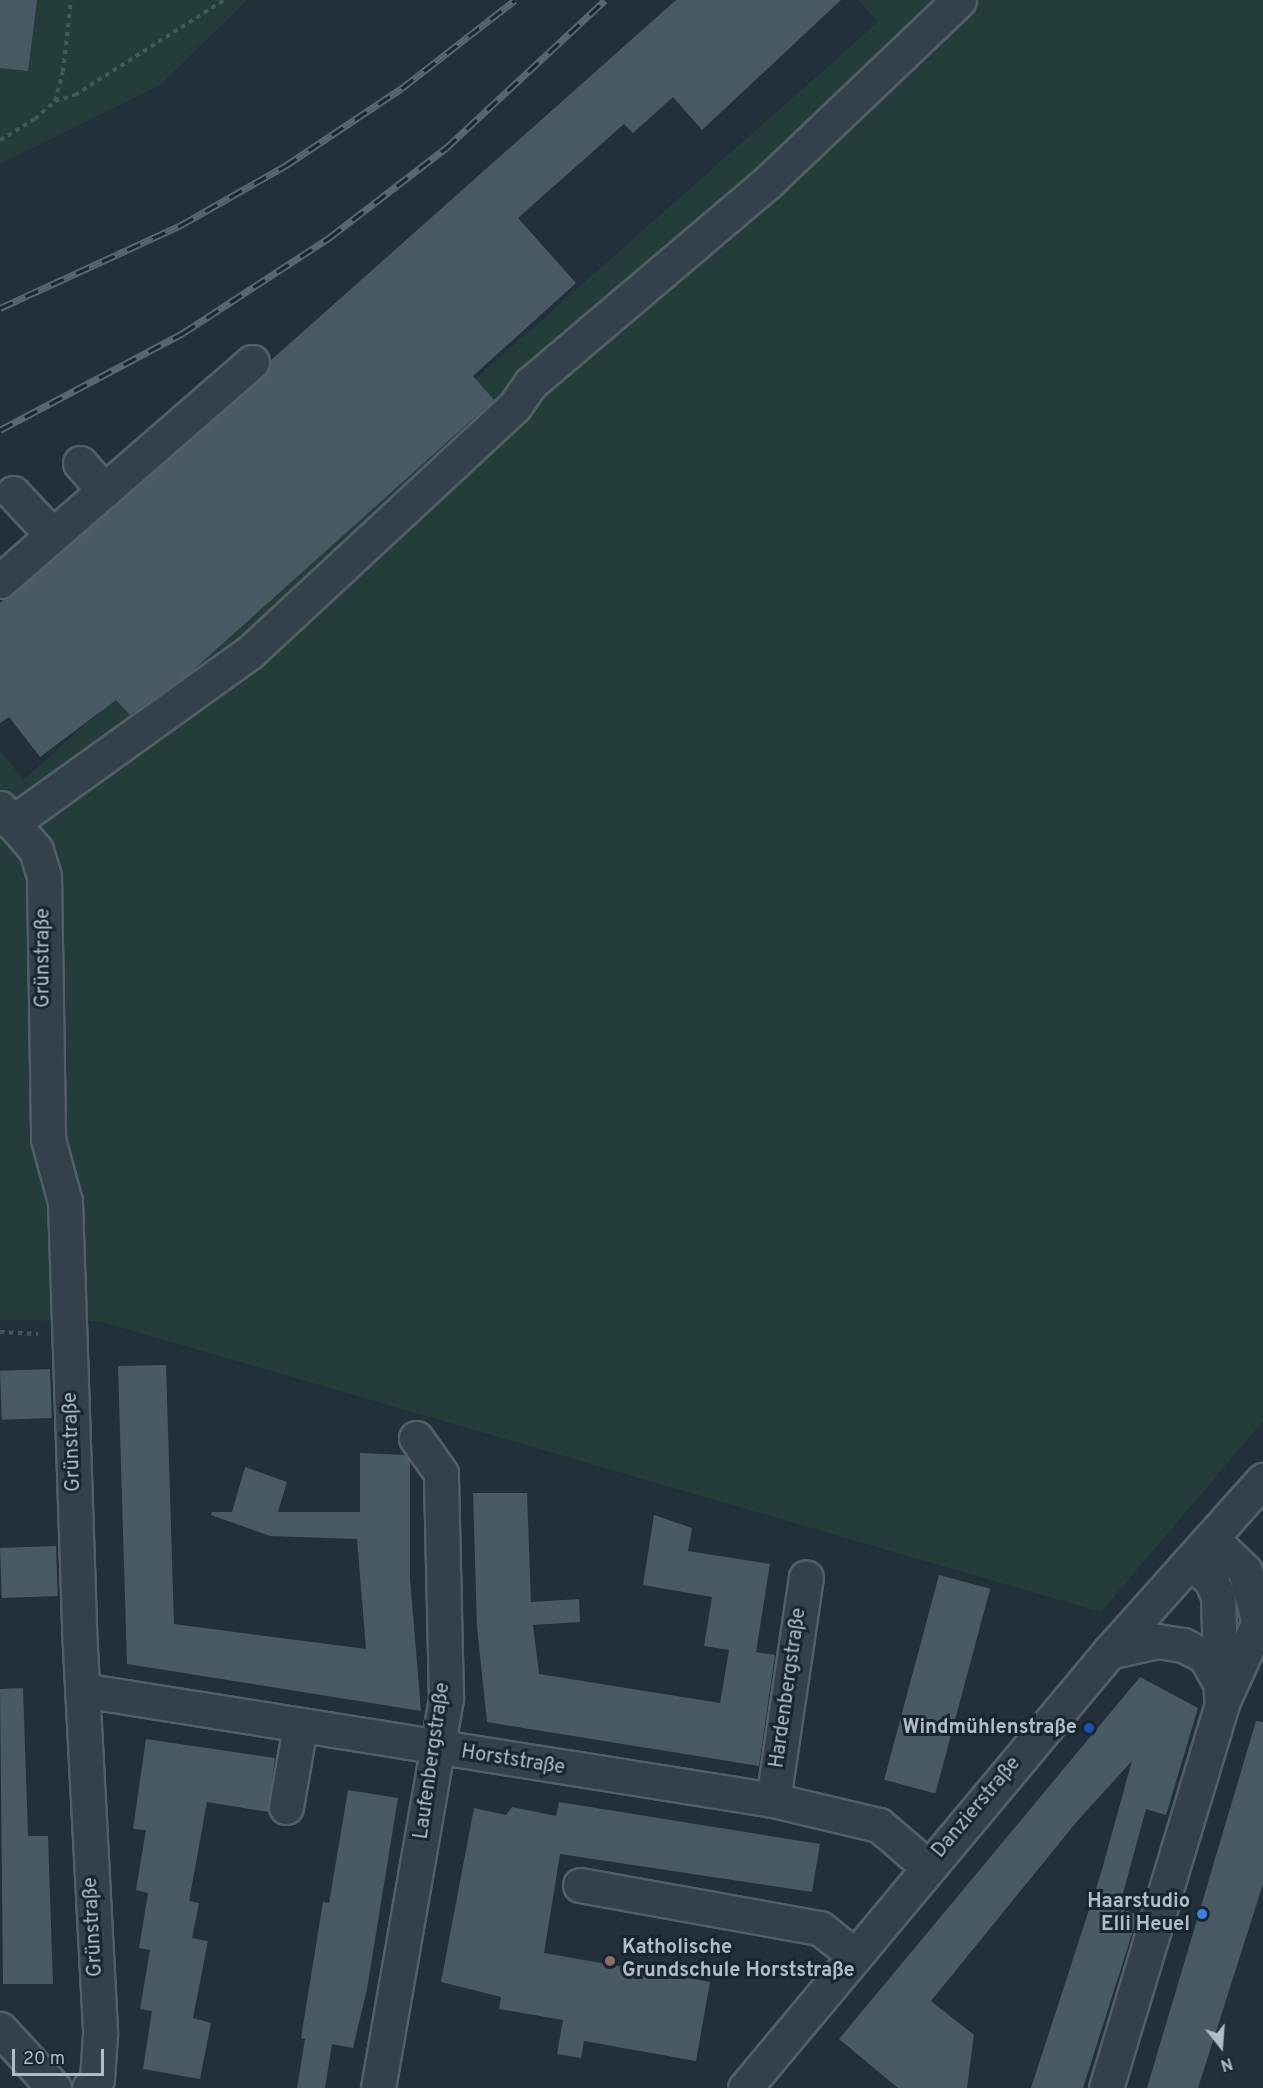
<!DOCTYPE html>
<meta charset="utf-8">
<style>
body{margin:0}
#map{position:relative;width:1263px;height:2088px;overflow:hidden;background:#21303a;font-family:Overpass,sans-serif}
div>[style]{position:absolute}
.green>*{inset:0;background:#243d3b}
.building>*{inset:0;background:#4a5a65;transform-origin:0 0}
.path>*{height:4px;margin-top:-2px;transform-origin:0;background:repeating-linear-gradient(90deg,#435958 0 4.5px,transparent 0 9px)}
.roads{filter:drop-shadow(2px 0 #535f68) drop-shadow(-2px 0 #535f68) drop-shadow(0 2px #535f68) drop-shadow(0 -2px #535f68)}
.minor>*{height:33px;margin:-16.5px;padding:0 16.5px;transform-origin:16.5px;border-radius:16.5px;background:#35414a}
.rail>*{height:7px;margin-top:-3.5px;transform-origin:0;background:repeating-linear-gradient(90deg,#1a262f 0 14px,#576671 0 28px);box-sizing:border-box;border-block:2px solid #576671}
.dots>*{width:16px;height:16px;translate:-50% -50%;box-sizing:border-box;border:3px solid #1a262f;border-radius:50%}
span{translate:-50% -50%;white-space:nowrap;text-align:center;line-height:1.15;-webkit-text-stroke:6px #1a262f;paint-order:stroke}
.street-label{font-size:20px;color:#b0bcc6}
.poi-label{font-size:20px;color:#b0bcc6;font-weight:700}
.right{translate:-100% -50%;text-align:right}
.left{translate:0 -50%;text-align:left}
.north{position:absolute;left:1191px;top:2016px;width:60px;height:60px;-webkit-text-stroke:4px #1a262f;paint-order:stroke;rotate:163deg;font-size:16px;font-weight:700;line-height:24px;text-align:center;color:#b0bcc6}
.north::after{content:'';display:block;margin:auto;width:21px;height:27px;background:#b0bcc6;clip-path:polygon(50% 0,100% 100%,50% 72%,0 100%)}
.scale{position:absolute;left:12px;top:2049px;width:92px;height:27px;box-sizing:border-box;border:3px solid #b0bcc6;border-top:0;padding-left:8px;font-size:18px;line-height:21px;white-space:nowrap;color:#b0bcc6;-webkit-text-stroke:4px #1a262f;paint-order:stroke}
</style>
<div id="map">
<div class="green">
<i style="clip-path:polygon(0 0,247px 0,160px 85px,0 164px)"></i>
<i style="clip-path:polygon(859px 0,1263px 0,1263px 1421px,1101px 1612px,99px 1321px,0 1320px,0 750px,23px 780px,878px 22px)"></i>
</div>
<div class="building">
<i style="clip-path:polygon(0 0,37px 0,28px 71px,0 68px)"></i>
<i style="clip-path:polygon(676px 0,841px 0,702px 130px,673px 97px,633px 133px,624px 124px,518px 218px,576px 283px,473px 376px,494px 400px,191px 672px,130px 715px,116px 700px,40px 757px,9px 717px,0 723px,0 603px,264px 376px,270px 361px)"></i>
<i style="clip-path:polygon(166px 1365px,174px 1624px,366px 1649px,357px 1539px,270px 1536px,211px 1515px,212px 1512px,232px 1512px,245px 1467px,287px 1482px,278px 1512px,360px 1512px,360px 1453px,405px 1455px,410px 1461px,410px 1578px,421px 1711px,127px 1664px,118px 1366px)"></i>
<i style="left:50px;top:1369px;width:49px;height:50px;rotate:88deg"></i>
<i style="clip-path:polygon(473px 1493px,527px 1493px,531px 1602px,579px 1599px,580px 1622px,533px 1625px,539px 1674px,720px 1703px,729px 1650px,704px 1646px,712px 1597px,643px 1585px,654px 1515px,692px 1528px,688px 1551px,770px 1564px,756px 1652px,775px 1655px,759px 1766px,487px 1722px,477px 1627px)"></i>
<i style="left:56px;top:1546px;width:50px;height:56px;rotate:88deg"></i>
<i style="left:939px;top:1575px;width:53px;height:212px;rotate:15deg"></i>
<i style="clip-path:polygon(1140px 1677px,1198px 1708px,1166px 1815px,1146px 1809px,1119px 1908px,1138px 1915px,1083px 2088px,1031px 2088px,1101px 1873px,1132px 1761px,1079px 1819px,931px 2001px,974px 2035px,967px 2088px,898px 2088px,839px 2039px)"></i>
<i style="clip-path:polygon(23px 1688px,28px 1836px,48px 1836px,53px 1984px,3px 1984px,0 1689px)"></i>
<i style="clip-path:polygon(1256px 1721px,1263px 1722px,1263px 1884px,1198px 2088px,1147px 2088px)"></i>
<i style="clip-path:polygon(146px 1739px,275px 1758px,268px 1812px,207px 1802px,189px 1901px,199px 1903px,192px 1938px,208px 1941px,193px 2018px,211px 2023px,200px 2079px,143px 2069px,152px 2011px,140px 2009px,150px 1950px,139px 1948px,148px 1893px,136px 1890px,146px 1830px,133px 1829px)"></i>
<i style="clip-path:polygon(348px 1790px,398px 1798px,367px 1989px,353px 2048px,332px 2044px,325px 2088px,297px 2088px,305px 2039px,301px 2038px,323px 1902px,329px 1903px)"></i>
<i style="clip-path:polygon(559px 1802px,820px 1844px,812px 1892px,560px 1854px,544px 1953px,710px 1982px,696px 2061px,584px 2041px,581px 2058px,557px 2054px,563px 2020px,499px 2009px,501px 1997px,441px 1982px,474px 1808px,506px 1815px,512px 1807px,556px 1816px)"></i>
</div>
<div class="path">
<i style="left:55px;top:101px;width:21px;rotate:-17deg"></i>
<i style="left:75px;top:95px;width:177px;rotate:-32.5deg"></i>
<i style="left:0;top:140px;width:41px;rotate:-31deg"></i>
<i style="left:35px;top:119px;width:27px;rotate:-42deg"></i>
<i style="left:55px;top:101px;width:30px;rotate:-75deg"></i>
<i style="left:63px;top:72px;width:72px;rotate:-83.7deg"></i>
<i style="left:0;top:1332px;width:38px;rotate:3deg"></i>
</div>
<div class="roads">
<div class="minor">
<i style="left:80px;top:463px;width:37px;rotate:49deg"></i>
<i style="left:13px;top:493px;width:57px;rotate:47.1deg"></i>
<i style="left:0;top:581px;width:334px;rotate:-41deg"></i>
<i style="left:0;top:808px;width:55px;rotate:49.4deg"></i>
<i style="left:36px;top:850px;width:27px;rotate:73deg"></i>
<i style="left:44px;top:876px;width:263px;rotate:89.1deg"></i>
<i style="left:48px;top:1139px;width:65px;rotate:74.9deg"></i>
<i style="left:65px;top:1202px;width:427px;rotate:88.1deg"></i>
<i style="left:79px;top:1629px;width:406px;rotate:87deg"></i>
<i style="left:100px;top:2034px;width:45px;rotate:93.8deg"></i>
<i style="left:97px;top:2079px;width:12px;rotate:132deg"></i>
<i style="left:12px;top:823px;width:292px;rotate:-35.7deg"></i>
<i style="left:249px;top:653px;width:362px;rotate:-42.9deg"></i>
<i style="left:514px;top:407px;width:29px;rotate:-55deg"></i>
<i style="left:531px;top:383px;width:312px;rotate:-40.3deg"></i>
<i style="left:769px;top:181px;width:262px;rotate:-43.6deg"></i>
<i style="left:1211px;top:1538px;width:47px;rotate:44.1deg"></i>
<i style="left:1245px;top:1571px;width:54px;rotate:74.9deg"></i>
<i style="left:1190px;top:1561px;width:28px;rotate:42deg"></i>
<i style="left:1211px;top:1580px;width:17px;rotate:66deg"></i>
<i style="left:1218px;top:1596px;width:100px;rotate:88.3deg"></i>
<i style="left:1109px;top:1652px;width:49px;rotate:-12.9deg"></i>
<i style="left:1157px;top:1641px;width:26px;rotate:9deg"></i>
<i style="left:1183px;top:1645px;width:25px;rotate:27deg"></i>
<i style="left:1205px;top:1656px;width:26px;rotate:61deg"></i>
<i style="left:82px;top:1690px;width:700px;rotate:9.04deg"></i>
<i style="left:773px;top:1800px;width:109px;rotate:13.3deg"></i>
<i style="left:879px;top:1825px;width:65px;rotate:40.6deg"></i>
<i style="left:773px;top:1800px;width:225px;rotate:-81.6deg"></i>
<i style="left:286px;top:1807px;width:82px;rotate:-80.2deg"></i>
<i style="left:580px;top:1885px;width:244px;rotate:10.2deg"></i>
<i style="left:820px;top:1928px;width:45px;rotate:38.7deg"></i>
<i style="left:0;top:2029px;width:80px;rotate:47.5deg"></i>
<i style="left:378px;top:2088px;width:396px;rotate:-80.1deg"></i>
<i style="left:446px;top:1698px;width:225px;rotate:-91.3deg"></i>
<i style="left:441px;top:1473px;width:43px;rotate:-125.5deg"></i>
<i style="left:745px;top:2088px;width:568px;rotate:-50.14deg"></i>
<i style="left:1109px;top:1652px;width:231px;rotate:-48.2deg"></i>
<i style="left:1106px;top:2088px;width:402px;rotate:-73.2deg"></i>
<i style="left:1222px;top:1703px;width:99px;rotate:-65.5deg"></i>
</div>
</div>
<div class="rail">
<i style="left:0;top:308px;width:199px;rotate:-24.6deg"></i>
<i style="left:181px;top:225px;width:120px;rotate:-29.6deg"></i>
<i style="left:285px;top:166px;width:141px;rotate:-33.7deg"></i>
<i style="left:402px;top:88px;width:143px;rotate:-37.9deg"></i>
<i style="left:0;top:430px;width:207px;rotate:-27.9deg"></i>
<i style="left:183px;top:333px;width:176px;rotate:-33.1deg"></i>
<i style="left:330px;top:237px;width:146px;rotate:-37.5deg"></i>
<i style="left:446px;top:148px;width:217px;rotate:-42.9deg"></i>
</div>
<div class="dots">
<i style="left:1089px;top:1728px;background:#1a4fb4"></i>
<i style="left:1202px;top:1914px;background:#3f7fe0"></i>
<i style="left:610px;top:1961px;background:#8d6e63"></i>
</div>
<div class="street-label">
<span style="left:44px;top:958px;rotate:-90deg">Grünstraße</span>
<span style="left:73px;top:1442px;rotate:-92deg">Grünstraße</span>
<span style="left:789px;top:1688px;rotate:-82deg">Hardenbergstraße</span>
<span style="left:433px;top:1761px;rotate:-82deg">Laufenbergstraße</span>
<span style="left:513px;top:1761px;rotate:9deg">Horststraße</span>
<span style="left:977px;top:1808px;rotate:-50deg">Danzierstraße</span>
<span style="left:94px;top:1927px;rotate:-93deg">Grünstraße</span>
</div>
<div class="poi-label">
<span class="right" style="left:1077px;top:1728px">Windmühlenstraße</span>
<span class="right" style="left:1190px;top:1914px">Haarstudio<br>Elli Heuel</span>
<span class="left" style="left:622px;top:1960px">Katholische<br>Grundschule Horststraße</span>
</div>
<div class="north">N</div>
<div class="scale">20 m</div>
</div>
